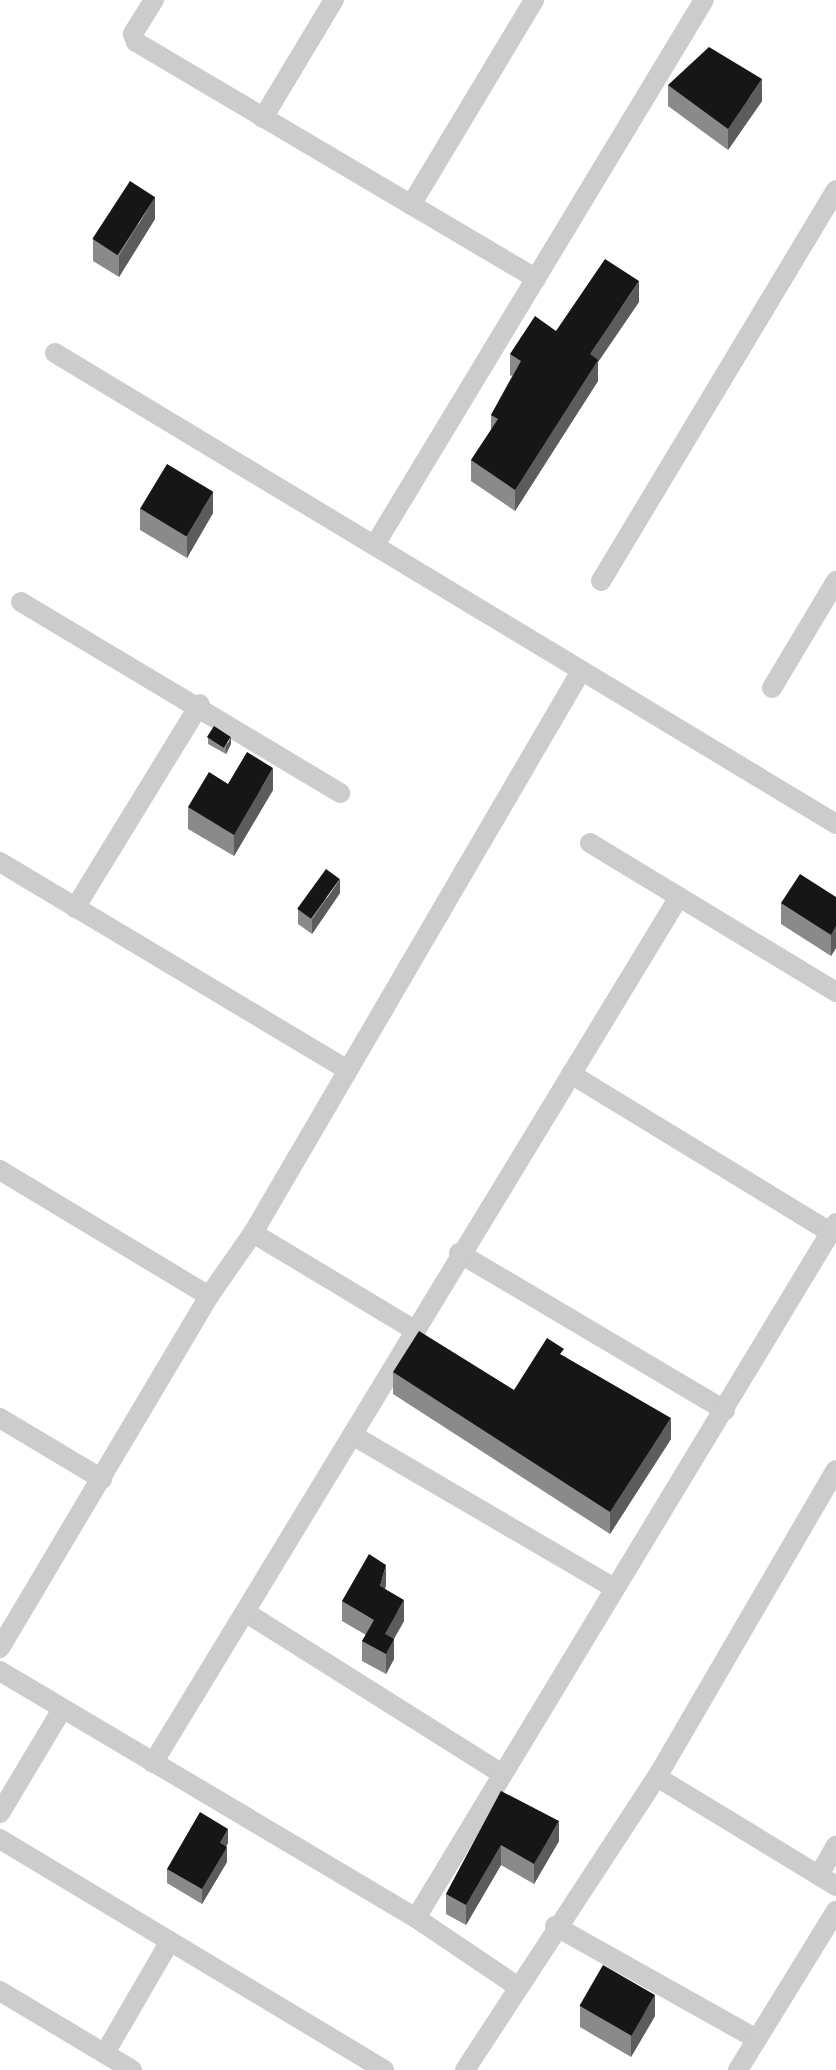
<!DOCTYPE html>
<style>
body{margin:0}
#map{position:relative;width:836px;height:2070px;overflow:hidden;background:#fff;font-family:"Source Sans 3",sans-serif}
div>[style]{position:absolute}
.minor>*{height:20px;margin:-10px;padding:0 10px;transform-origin:10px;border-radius:10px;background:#ccc}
.wall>*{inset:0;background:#8a8a8a}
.shaded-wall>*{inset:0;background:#5c5c5c}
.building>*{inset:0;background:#161616;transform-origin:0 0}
span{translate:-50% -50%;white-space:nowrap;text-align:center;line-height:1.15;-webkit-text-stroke:10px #fff;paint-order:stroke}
</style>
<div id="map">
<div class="minor">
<i style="left:154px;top:0;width:40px;rotate:122deg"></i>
<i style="left:133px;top:34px;width:9px;rotate:69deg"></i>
<i style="left:136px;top:42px;width:465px;rotate:30.6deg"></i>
<i style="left:263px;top:118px;width:138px;rotate:-59deg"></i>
<i style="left:411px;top:205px;width:239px;rotate:-59deg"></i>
<i style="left:55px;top:353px;width:912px;rotate:31.09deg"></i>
<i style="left:376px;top:543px;width:634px;rotate:-58.87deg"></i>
<i style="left:601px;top:581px;width:456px;rotate:-59deg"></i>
<i style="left:21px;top:602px;width:372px;rotate:30.9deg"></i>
<i style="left:772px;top:688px;width:125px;rotate:-59.1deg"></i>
<i style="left:590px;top:843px;width:288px;rotate:31.2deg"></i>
<i style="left:0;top:862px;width:401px;rotate:30.9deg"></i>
<i style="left:75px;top:908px;width:239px;rotate:-58.5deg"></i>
<i style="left:571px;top:1074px;width:303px;rotate:31.4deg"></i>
<i style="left:0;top:1170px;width:244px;rotate:31.1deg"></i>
<i style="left:253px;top:1233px;width:187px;rotate:31deg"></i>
<i style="left:459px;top:1253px;width:309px;rotate:30.6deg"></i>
<i style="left:0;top:1418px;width:119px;rotate:30.9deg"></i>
<i style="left:354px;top:1436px;width:301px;rotate:30.3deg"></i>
<i style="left:245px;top:1612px;width:304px;rotate:32.2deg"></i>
<i style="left:0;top:1648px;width:409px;rotate:-59.3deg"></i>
<i style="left:209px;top:1296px;width:77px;rotate:-55.1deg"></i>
<i style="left:253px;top:1233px;width:651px;rotate:-59.73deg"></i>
<i style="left:0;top:1671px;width:484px;rotate:30.7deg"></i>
<i style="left:416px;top:1918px;width:122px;rotate:34deg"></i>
<i style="left:153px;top:1763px;width:1013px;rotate:-58.73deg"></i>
<i style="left:657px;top:1777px;width:210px;rotate:31.3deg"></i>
<i style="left:0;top:1813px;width:119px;rotate:-59.1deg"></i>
<i style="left:0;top:1839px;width:448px;rotate:31deg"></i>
<i style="left:819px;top:1875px;width:34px;rotate:-60deg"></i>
<i style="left:416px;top:1918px;width:812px;rotate:-58.85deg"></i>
<i style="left:555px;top:1926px;width:227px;rotate:29.3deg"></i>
<i style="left:0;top:1991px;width:154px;rotate:30.9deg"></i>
<i style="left:105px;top:2053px;width:129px;rotate:-59.9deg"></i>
<i style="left:465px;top:2070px;width:350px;rotate:-56.8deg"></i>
<i style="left:657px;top:1777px;width:355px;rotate:-59.8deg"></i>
<i style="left:738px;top:2070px;width:187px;rotate:-58.4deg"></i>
</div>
<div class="wall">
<i style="clip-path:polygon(668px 85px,762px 101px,728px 150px,668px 106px)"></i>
<i style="clip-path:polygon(155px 219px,119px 277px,93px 261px,93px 239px)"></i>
<i style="clip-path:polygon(639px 302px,598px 362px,598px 381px,515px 511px,471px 481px,471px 460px,491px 430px,491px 415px,512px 376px,510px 375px,510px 354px,556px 331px)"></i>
<i style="clip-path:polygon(140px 508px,213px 513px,187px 558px,140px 530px)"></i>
<i style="clip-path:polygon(208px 737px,231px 744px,226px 754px,208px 744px)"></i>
<i style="clip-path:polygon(228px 784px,273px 790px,234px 856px,188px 829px,188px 807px)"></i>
<i style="clip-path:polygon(340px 893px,312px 934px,298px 924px,298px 909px)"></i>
<i style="clip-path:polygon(836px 897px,836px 948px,831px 956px,781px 924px,781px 903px)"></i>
<i style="clip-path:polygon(564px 1356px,671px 1439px,610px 1534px,393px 1394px,393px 1372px,514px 1390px)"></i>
<i style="clip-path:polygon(386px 1585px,385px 1589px,404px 1621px,394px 1639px,394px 1659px,386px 1674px,362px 1661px,362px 1641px,366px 1635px,342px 1621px,342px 1601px)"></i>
<i style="clip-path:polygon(501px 1791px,559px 1841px,534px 1884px,501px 1865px,466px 1925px,446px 1914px,446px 1894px)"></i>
<i style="clip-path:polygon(228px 1843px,226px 1847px,227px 1862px,202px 1904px,167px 1883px,167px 1869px)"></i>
<i style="clip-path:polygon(580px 2006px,655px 2016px,631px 2057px,580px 2027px)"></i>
</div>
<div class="shaded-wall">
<i style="clip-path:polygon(762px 79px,762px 101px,728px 150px,728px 129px)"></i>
<i style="clip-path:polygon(155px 197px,155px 219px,119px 277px,119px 256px)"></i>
<i style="clip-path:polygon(639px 281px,639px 302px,598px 362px,598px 381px,515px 511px,515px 490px,590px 354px)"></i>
<i style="clip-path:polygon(213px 492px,213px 513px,187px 558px,187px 536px)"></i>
<i style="clip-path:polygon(231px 737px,231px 744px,226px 754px,226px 747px)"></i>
<i style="clip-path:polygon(273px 768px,273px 790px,234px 856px,234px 835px)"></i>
<i style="clip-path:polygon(340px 879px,340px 893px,312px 934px,312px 920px)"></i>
<i style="clip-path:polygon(836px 926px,836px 948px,831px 956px,831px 935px)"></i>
<i style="clip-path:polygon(671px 1418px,671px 1439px,610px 1534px,610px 1512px)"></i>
<i style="clip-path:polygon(386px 1565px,386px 1585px,380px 1606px,380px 1586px)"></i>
<i style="clip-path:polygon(404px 1600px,404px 1621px,385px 1654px,385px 1634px)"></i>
<i style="clip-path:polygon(394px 1639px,394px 1659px,386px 1674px,386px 1654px)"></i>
<i style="clip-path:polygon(559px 1821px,559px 1841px,534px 1884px,534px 1864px)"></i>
<i style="clip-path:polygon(228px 1829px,228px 1843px,220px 1857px,220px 1843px)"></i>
<i style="clip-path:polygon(501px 1845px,501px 1865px,466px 1925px,466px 1905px)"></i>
<i style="clip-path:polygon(227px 1847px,227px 1862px,202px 1904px,202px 1889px)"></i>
<i style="clip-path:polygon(655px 1995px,655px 2016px,631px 2057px,631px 2036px)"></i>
</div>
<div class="building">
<i style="clip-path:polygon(709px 47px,762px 79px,728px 129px,668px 85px)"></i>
<i style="left:130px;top:181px;width:30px;height:69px;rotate:33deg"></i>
<i style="clip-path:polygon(605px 259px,639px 281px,590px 354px,598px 360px,515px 490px,471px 460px,498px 419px,491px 415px,521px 361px,510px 354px,535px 316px,556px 331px)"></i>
<i style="left:167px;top:464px;width:54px;height:52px;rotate:31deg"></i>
<i style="left:214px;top:726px;width:20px;height:13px;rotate:33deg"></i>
<i style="clip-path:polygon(247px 752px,273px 768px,234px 835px,188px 807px,209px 772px,228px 784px)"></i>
<i style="left:326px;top:869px;width:17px;height:49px;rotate:36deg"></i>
<i style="clip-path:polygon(800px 874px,836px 897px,836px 926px,831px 935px,781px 903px)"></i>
<i style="clip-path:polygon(419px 1331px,514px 1390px,547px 1338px,564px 1349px,560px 1354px,671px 1418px,610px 1512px,393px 1372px)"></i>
<i style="clip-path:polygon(369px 1554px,386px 1565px,380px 1586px,404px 1600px,385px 1634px,394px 1639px,386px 1654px,362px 1641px,374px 1620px,342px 1601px)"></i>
<i style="clip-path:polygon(501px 1791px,559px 1821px,534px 1864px,501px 1845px,466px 1905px,446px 1894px)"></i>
<i style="clip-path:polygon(200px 1812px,228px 1829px,220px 1843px,227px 1847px,202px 1889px,167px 1869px)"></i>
<i style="left:603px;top:1965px;width:60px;height:47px;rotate:30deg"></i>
</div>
</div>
